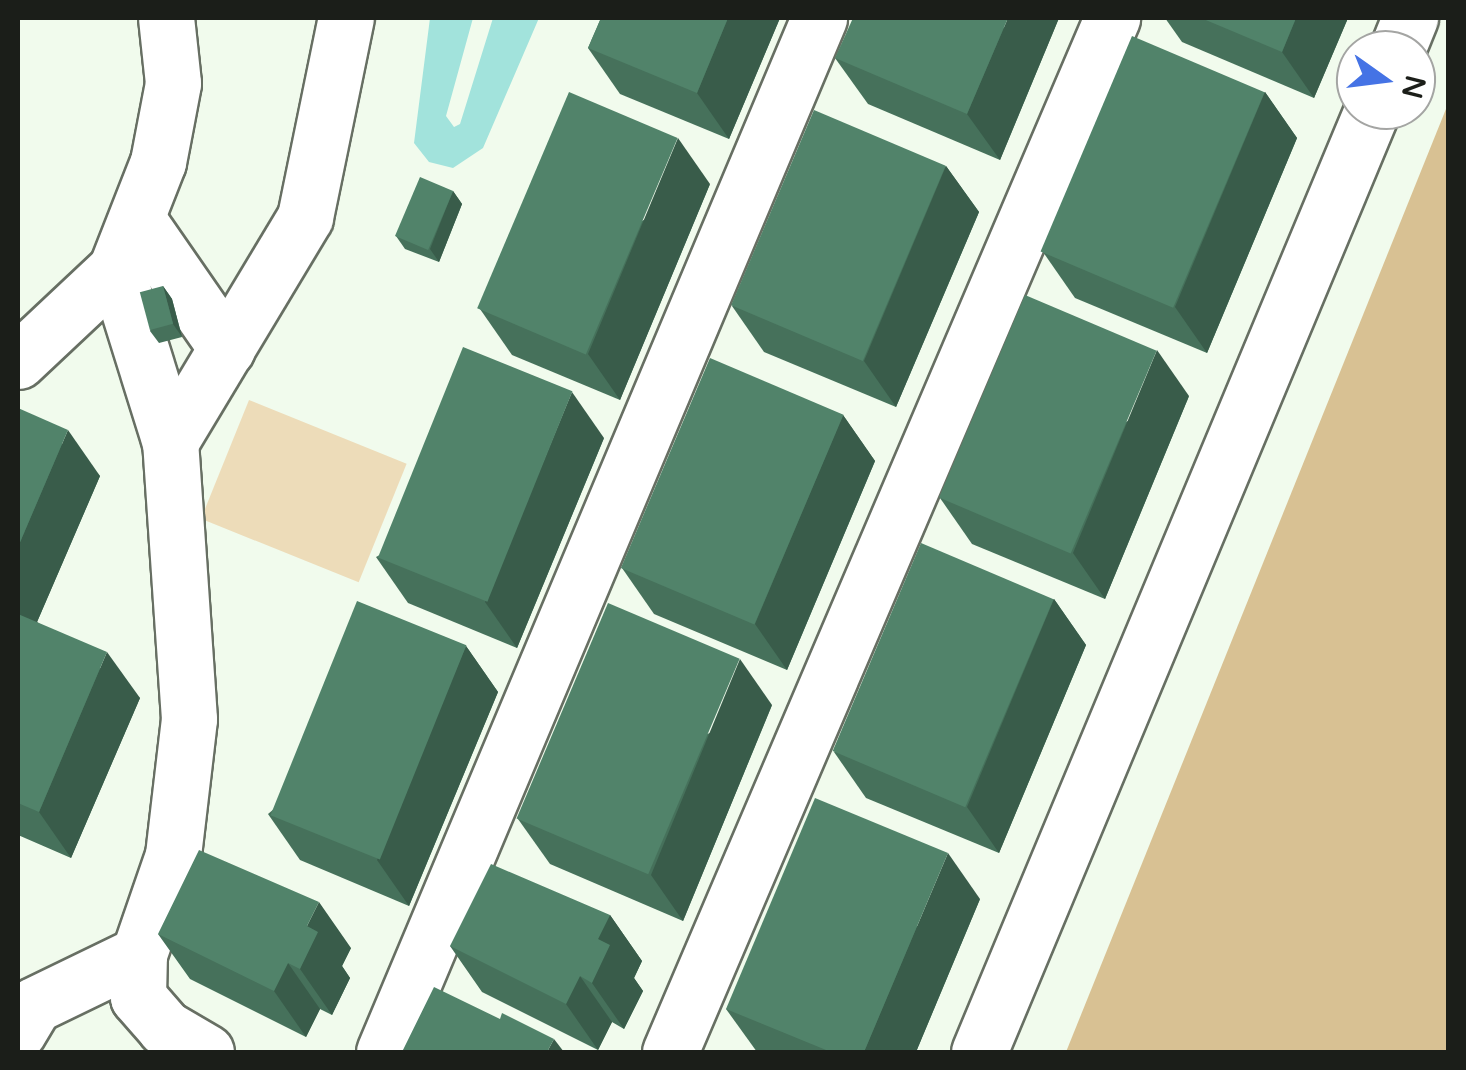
<!DOCTYPE html>
<style>
body{margin:0}
#map{position:relative;width:1466px;height:1070px;overflow:hidden;background:#f1fbed;font-family:"Varela Round",sans-serif}
div>[style]{position:absolute}
.green>*{inset:0;background:#eddcb9;transform-origin:0 0}
.forest>*{inset:0;background:#d8c193}
.water>*{inset:0;background:#a2e3dc}
.roads{filter:drop-shadow(2px 0 #676f63) drop-shadow(-2px 0 #676f63) drop-shadow(0 2px #676f63) drop-shadow(0 -2px #676f63)}
.minor>*{height:55px;margin:-27.5px;padding:0 27.5px;transform-origin:27.5px;border-radius:27.5px;background:#fff}
.wall>*{inset:0;background:#46715b}
.shaded-wall>*{inset:0;background:#395c4a}
.building>*{inset:0;background:#51836a;transform-origin:0 0}
span{translate:-50% -50%;white-space:nowrap;text-align:center;line-height:1.15;-webkit-text-stroke:9px #fff;paint-order:stroke}
.frame{position:absolute;inset:0;border:20px solid #1b1e19;pointer-events:none}
.north{position:absolute;left:1336px;top:30px;width:100px;height:100px;box-sizing:border-box;background:#fff;border:2px solid #a4a5a3;border-radius:50%;rotate:104deg;font-size:28px;font-weight:700;line-height:40px;text-align:center;color:#1b1e19}
.north::after{content:'';display:block;margin:auto;width:35px;height:45px;background:#4573e5;clip-path:polygon(50% 0,100% 100%,50% 72%,0 100%)}
</style>
<div id="map">
<div class="green">
<i style="left:249px;top:400px;width:170px;height:128px;rotate:22deg"></i>
</div>
<div class="forest">
<i style="clip-path:polygon(1448px 104px,1448px 1052px,1066px 1052px)"></i>
</div>
<div class="water">
<i style="clip-path:polygon(430px 18px,473px 18px,446px 116px,454px 127px,460px 124px,493px 18px,539px 18px,483px 148px,453px 168px,429px 162px,414px 143px)"></i>
</div>
<div class="roads">
<div class="minor">
<i style="left:1397px;top:50px;width:35px;rotate:-68deg"></i>
<i style="left:137px;top:219px;width:158px;rotate:55.3deg"></i>
<i style="left:116px;top:269px;width:181px;rotate:72.7deg"></i>
<i style="left:18px;top:361px;width:134px;rotate:-43.2deg"></i>
<i style="left:116px;top:269px;width:115px;rotate:-68.6deg"></i>
<i style="left:158px;top:162px;width:80px;rotate:-79.2deg"></i>
<i style="left:173px;top:83px;width:65px;rotate:-96.1deg"></i>
<i style="left:18px;top:1032px;width:31px;rotate:-59deg"></i>
<i style="left:34px;top:1005px;width:117px;rotate:-25.9deg"></i>
<i style="left:206px;top:1052px;width:48px;rotate:-149.7deg"></i>
<i style="left:165px;top:1028px;width:41px;rotate:-131.1deg"></i>
<i style="left:138px;top:997px;width:43px;rotate:-88.7deg"></i>
<i style="left:139px;top:954px;width:105px;rotate:-71deg"></i>
<i style="left:173px;top:855px;width:137px;rotate:-83.3deg"></i>
<i style="left:189px;top:719px;width:278px;rotate:-93.9deg"></i>
<i style="left:170px;top:442px;width:262px;rotate:-59deg"></i>
<i style="left:305px;top:217px;width:203px;rotate:-78.4deg"></i>
<i style="left:384px;top:1052px;width:1122px;rotate:-67.18deg"></i>
<i style="left:670px;top:1052px;width:1125px;rotate:-66.85deg"></i>
<i style="left:979px;top:1052px;width:1021px;rotate:-67.35deg"></i>
</div>
</div>
<div class="wall">
<i style="clip-path:polygon(601px 18px,780px 18px,729px 139px,620px 94px,588px 48px)"></i>
<i style="clip-path:polygon(1059px 18px,1000px 160px,868px 104px,835px 58px)"></i>
<i style="clip-path:polygon(1165px 18px,1348px 18px,1314px 98px,1182px 42px)"></i>
<i style="clip-path:polygon(1265px 92px,1297px 138px,1207px 353px,1075px 298px,1043px 252px)"></i>
<i style="clip-path:polygon(946px 166px,979px 212px,896px 407px,764px 352px,732px 306px)"></i>
<i style="clip-path:polygon(710px 184px,620px 400px,512px 355px,480px 309px)"></i>
<i style="clip-path:polygon(453px 191px,462px 204px,439px 262px,405px 249px,396px 236px)"></i>
<i style="clip-path:polygon(163px 286px,172px 299px,182px 337px,159px 343px,150px 331px)"></i>
<i style="clip-path:polygon(1189px 396px,1105px 599px,972px 544px,940px 498px)"></i>
<i style="clip-path:polygon(18px 408px,100px 476px,37px 622px,140px 698px,71px 858px,18px 835px)"></i>
<i style="clip-path:polygon(843px 415px,875px 461px,787px 670px,654px 614px,622px 568px)"></i>
<i style="clip-path:polygon(604px 438px,517px 648px,408px 603px,376px 557px)"></i>
<i style="clip-path:polygon(1054px 599px,1086px 645px,999px 853px,866px 798px,834px 752px)"></i>
<i style="clip-path:polygon(466px 646px,498px 692px,409px 906px,300px 860px,268px 814px)"></i>
<i style="clip-path:polygon(772px 705px,683px 921px,550px 864px,518px 819px)"></i>
<i style="clip-path:polygon(980px 899px,916px 1052px,757px 1052px,726px 1009px)"></i>
<i style="clip-path:polygon(610px 915px,642px 961px,634px 978px,643px 991px,624px 1029px,612px 1022px,598px 1050px,482px 992px,450px 946px)"></i>
<i style="clip-path:polygon(158px 934px,351px 948px,342px 966px,350px 978px,332px 1015px,320px 1009px,306px 1037px,190px 979px)"></i>
</div>
<div class="shaded-wall">
<i style="clip-path:polygon(728px 18px,780px 18px,729px 139px,697px 93px)"></i>
<i style="clip-path:polygon(1008px 18px,1059px 18px,1000px 160px,967px 114px)"></i>
<i style="clip-path:polygon(1296px 18px,1348px 18px,1314px 98px,1282px 52px)"></i>
<i style="clip-path:polygon(1265px 92px,1297px 138px,1207px 353px,1175px 307px)"></i>
<i style="clip-path:polygon(678px 138px,710px 184px,620px 400px,588px 354px)"></i>
<i style="clip-path:polygon(946px 166px,979px 212px,896px 407px,864px 361px)"></i>
<i style="clip-path:polygon(453px 191px,462px 204px,439px 262px,430px 249px)"></i>
<i style="clip-path:polygon(163px 286px,172px 299px,182px 337px,173px 324px)"></i>
<i style="clip-path:polygon(1157px 350px,1189px 396px,1105px 599px,1073px 553px)"></i>
<i style="clip-path:polygon(572px 392px,604px 438px,517px 648px,485px 602px)"></i>
<i style="clip-path:polygon(843px 415px,875px 461px,787px 670px,755px 624px)"></i>
<i style="clip-path:polygon(68px 430px,100px 476px,31px 636px,18px 616px,18px 547px)"></i>
<i style="clip-path:polygon(1054px 599px,1086px 645px,999px 853px,967px 807px)"></i>
<i style="clip-path:polygon(466px 646px,498px 692px,409px 906px,377px 860px)"></i>
<i style="clip-path:polygon(107px 652px,140px 698px,71px 858px,39px 812px)"></i>
<i style="clip-path:polygon(740px 659px,772px 705px,683px 921px,651px 875px)"></i>
<i style="clip-path:polygon(948px 853px,980px 899px,916px 1052px,864px 1052px)"></i>
<i style="clip-path:polygon(319px 902px,351px 948px,342px 966px,350px 978px,332px 1015px,300px 969px,307px 926px)"></i>
<i style="clip-path:polygon(610px 915px,642px 961px,634px 978px,643px 991px,624px 1029px,592px 983px,598px 939px)"></i>
<i style="clip-path:polygon(288px 963px,320px 1009px,306px 1037px,274px 991px)"></i>
<i style="clip-path:polygon(580px 976px,612px 1022px,598px 1050px,566px 1004px)"></i>
<i style="clip-path:polygon(554px 1039px,564px 1052px,547px 1052px)"></i>
</div>
<div class="building">
<i style="clip-path:polygon(601px 18px,728px 18px,697px 93px,588px 48px)"></i>
<i style="clip-path:polygon(853px 18px,1008px 18px,967px 114px,835px 58px)"></i>
<i style="clip-path:polygon(1201px 18px,1296px 18px,1282px 52px)"></i>
<i style="left:1132px;top:36px;width:144px;height:234px;rotate:23deg"></i>
<i style="left:569px;top:92px;width:118px;height:235px;rotate:23deg"></i>
<i style="left:814px;top:110px;width:143px;height:212px;rotate:23deg"></i>
<i style="left:420px;top:177px;width:36px;height:64px;rotate:23deg"></i>
<i style="left:163px;top:286px;width:39px;height:24px;rotate:75deg"></i>
<i style="left:1025px;top:295px;width:143px;height:220px;rotate:23deg"></i>
<i style="left:463px;top:347px;width:118px;height:227px;rotate:22deg"></i>
<i style="left:710px;top:358px;width:145px;height:228px;rotate:23deg"></i>
<i style="clip-path:polygon(18px 408px,68px 430px,18px 547px)"></i>
<i style="left:921px;top:543px;width:144px;height:226px;rotate:23deg"></i>
<i style="left:357px;top:601px;width:118px;height:231px;rotate:22deg"></i>
<i style="left:608px;top:603px;width:143px;height:234px;rotate:23deg"></i>
<i style="clip-path:polygon(18px 614px,107px 652px,39px 812px,18px 803px)"></i>
<i style="clip-path:polygon(815px 798px,948px 853px,864px 1052px,831px 1052px,726px 1009px)"></i>
<i style="clip-path:polygon(199px 850px,319px 902px,307px 926px,318px 932px,300px 969px,288px 963px,274px 991px,158px 934px)"></i>
<i style="clip-path:polygon(491px 864px,610px 915px,598px 939px,610px 945px,592px 983px,580px 976px,566px 1004px,450px 946px)"></i>
<i style="clip-path:polygon(434px 987px,500px 1019px,502px 1013px,554px 1039px,547px 1052px,402px 1052px)"></i>
</div>
<div class="frame"></div>
<div class="north">N</div>
</div>
